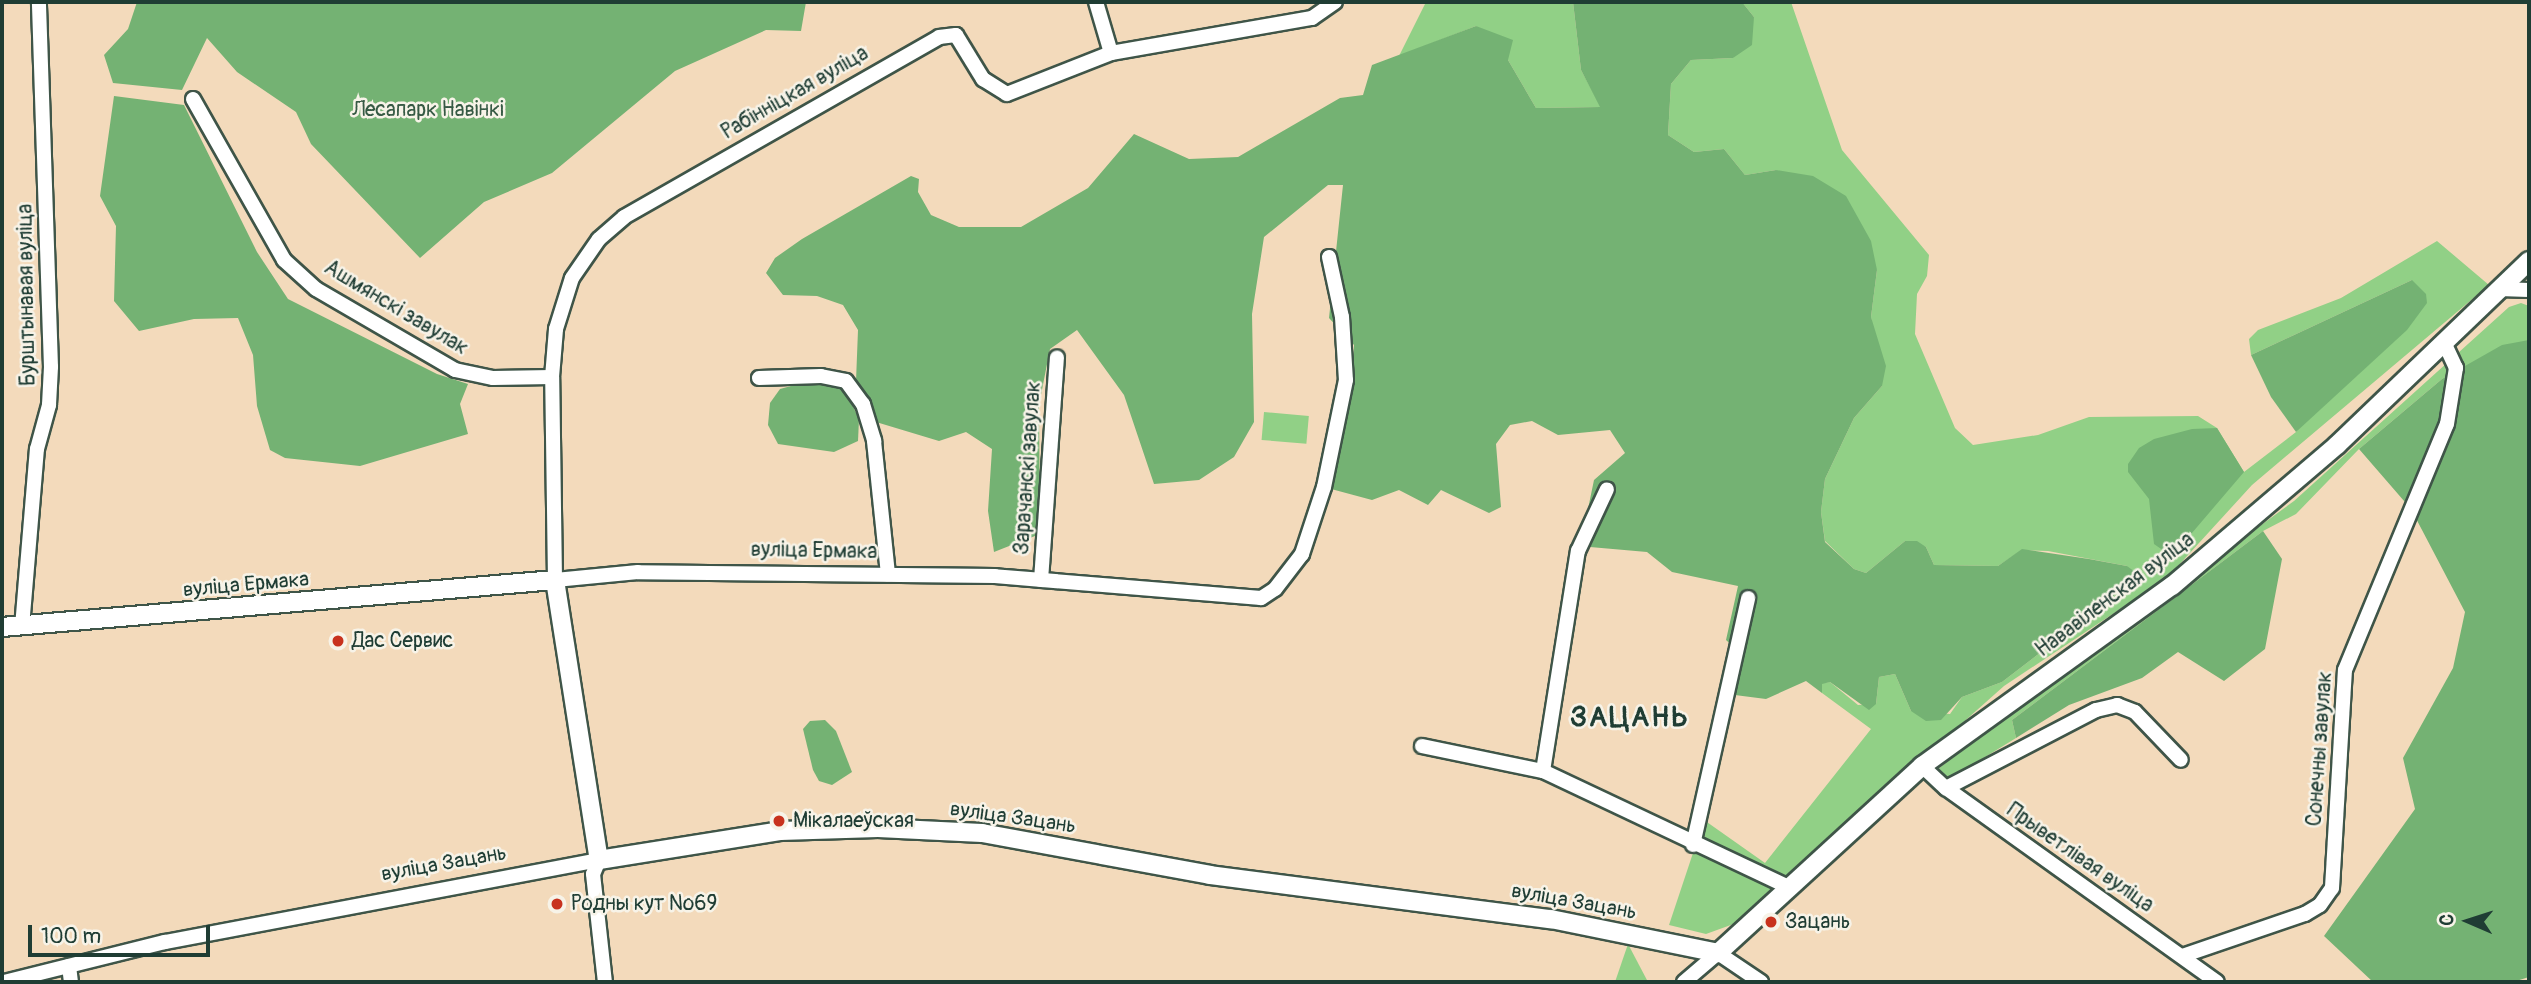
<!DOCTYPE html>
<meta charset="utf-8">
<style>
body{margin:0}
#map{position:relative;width:2531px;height:984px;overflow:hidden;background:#f3dabb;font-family:Pangolin,sans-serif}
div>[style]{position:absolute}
.green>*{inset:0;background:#91d086;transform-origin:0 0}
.forest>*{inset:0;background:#74b273}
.roads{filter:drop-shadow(2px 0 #3f5548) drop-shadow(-2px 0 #3f5548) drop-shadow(0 2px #3f5548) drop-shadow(0 -2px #3f5548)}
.minor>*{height:14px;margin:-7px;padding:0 7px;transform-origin:7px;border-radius:7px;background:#fff}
.tertiary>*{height:18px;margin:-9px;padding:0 9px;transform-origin:9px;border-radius:9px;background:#fff}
.dots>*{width:19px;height:19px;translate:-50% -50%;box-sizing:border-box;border:4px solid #f7f3e8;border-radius:50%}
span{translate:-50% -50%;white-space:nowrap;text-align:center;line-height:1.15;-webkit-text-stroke:5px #f7f3e8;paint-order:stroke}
.street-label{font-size:21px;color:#1f3d34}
.park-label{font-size:21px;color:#365a44}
.poi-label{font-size:21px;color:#1f3d34}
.left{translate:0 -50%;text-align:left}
.district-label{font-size:28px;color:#1f3d34;font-weight:700;letter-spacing:2px}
.frame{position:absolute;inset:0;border:4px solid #1f3d34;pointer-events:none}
.north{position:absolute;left:2433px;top:886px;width:70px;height:70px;-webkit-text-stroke:5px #f7f3e8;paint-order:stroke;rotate:273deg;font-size:19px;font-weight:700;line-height:28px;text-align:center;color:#1f3d34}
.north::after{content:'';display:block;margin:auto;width:24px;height:32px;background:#1f3d34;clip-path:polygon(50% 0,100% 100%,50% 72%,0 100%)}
.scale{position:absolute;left:28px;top:925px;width:182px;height:32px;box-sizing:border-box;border:4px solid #1f3d34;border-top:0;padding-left:9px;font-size:21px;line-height:24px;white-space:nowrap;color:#1f3d34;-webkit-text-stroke:5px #f7f3e8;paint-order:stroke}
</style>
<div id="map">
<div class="green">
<i style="clip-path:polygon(1426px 2px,1573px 2px,1581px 70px,1601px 107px,1536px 108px,1508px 60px,1476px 26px,1399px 56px)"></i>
<i style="clip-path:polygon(1742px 2px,1791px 2px,1842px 150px,1929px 255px,1927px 276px,1917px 294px,1915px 334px,1955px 428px,1973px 445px,2038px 435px,2089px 417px,2198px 416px,2217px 428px,2244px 472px,2296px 432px,2412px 280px,2251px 355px,2249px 339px,2258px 330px,2341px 298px,2437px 241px,2489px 285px,2252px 485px,2167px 578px,2004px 686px,1739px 922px,1706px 934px,1669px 925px,1704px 820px,1765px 863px,1871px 729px,1822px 693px,1821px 683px,1830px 682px,1858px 705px,1876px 704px,1879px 677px,1895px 674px,1911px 711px,1950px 714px,1962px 697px,2002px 682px,2131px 583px,2127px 566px,2048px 551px,2022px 550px,1998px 566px,1934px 565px,1926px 547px,1905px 541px,1866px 573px,1854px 569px,1825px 541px,1821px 512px,1825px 479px,1854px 418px,1882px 386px,1871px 317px,1877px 270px,1776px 170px,1745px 175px,1724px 149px,1694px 152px,1668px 135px,1671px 84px,1691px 60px,1733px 58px,1754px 17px)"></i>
<i style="clip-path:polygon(2521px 303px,2529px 306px,2529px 340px,2442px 379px,2359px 449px,2296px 514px,2263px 531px,2012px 720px,2016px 738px,1943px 783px,1931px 775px,2017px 704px,2294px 501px,2509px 307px)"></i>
<i style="left:1264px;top:412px;width:45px;height:28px;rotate:5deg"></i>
<i style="clip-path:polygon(1628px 944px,1648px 982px,1615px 982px)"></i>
</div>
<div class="forest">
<i style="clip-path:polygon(137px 2px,806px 2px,801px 31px,766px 30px,675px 71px,552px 173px,484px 202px,420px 258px,311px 144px,296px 112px,237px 72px,207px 38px,182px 90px,113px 83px,104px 55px,128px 29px)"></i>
<i style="clip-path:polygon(1573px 2px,1742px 2px,1754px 17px,1752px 45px,1733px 58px,1691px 60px,1671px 84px,1668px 135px,1694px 152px,1724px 149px,1745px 175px,1776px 170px,1813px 176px,1846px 196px,1871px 241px,1877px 270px,1871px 317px,1886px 366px,1882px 386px,1854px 418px,1825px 479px,1821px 512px,1825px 542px,1854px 569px,1866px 573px,1905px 541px,1917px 541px,1926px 547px,1934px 565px,1998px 566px,2022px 549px,2089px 559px,2127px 566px,2135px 572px,2132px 582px,2002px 682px,1962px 697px,1941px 720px,1926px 721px,1911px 711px,1895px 674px,1879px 677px,1876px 704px,1869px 710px,1830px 682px,1822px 684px,1822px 693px,1806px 681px,1766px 699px,1727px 694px,1737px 650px,1726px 640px,1738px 586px,1672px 572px,1647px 552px,1590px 547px,1577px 562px,1594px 480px,1625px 453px,1610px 430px,1558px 435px,1532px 421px,1510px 425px,1496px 444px,1501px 507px,1489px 513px,1441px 490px,1428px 505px,1399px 490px,1372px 500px,1320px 486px,1351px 391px,1354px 345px,1329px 318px,1343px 185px,1328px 185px,1264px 237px,1252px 314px,1254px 422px,1234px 457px,1199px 480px,1154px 484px,1124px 395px,1077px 330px,1050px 349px,1039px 405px,1040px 534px,994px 552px,988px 511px,992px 449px,966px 432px,939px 441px,876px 422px,856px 381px,858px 330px,843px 305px,817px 296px,783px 295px,766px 273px,775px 258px,802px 239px,911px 176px,919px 179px,918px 192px,931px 215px,959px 227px,1021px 227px,1088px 188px,1134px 134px,1189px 159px,1238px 157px,1340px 98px,1363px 95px,1372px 65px,1476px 26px,1513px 40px,1508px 60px,1536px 108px,1600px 107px,1581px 70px)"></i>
<i style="clip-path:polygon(114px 96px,184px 105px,257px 252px,288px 299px,437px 374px,468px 384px,460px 404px,468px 434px,360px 466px,285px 458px,270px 450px,257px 406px,253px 355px,238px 318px,194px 319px,139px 331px,114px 301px,116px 226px,100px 196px)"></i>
<i style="clip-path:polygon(2412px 280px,2426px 294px,2427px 303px,2407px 330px,2296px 432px,2271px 397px,2251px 355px)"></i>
<i style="clip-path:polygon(2529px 340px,2529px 977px,2513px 982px,2373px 982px,2324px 936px,2415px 809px,2403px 758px,2453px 668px,2465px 612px,2411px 509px,2359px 449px,2442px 379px,2502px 345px)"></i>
<i style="clip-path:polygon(813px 380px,838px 386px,850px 400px,859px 419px,858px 441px,834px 452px,778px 444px,768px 425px,770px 403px,780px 389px)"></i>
<i style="clip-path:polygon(2217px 428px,2244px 472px,2180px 547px,2164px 551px,2154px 544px,2149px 499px,2128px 472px,2128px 464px,2139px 448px,2154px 439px,2192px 429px)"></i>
<i style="clip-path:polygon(2263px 531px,2282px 559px,2265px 649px,2224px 681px,2178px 652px,2142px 678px,2069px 705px,2016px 738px,2012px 720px)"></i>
<i style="clip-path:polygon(825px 720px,836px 731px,852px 772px,832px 785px,819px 781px,813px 770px,803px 729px,810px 721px)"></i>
</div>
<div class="roads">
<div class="minor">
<i style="left:1096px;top:2px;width:53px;rotate:73.6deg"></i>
<i style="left:193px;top:99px;width:185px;rotate:60.5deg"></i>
<i style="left:284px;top:260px;width:43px;rotate:42.2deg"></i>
<i style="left:316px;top:289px;width:161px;rotate:30.2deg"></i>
<i style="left:455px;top:370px;width:39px;rotate:12deg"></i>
<i style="left:493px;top:378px;width:59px;rotate:-1deg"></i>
<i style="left:1329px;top:257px;width:61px;rotate:77.8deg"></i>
<i style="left:1342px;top:317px;width:63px;rotate:86.4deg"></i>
<i style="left:1346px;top:380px;width:109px;rotate:101.6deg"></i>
<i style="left:1324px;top:487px;width:71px;rotate:108.2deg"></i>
<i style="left:1302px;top:554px;width:44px;rotate:127.6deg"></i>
<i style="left:1275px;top:589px;width:17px;rotate:147deg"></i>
<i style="left:1261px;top:598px;width:267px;rotate:-175.3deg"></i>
<i style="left:995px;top:576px;width:357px;rotate:-179.4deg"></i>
<i style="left:638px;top:572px;width:83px;rotate:174.5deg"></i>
<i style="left:555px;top:580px;width:203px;rotate:-90.8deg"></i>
<i style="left:552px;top:377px;width:48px;rotate:-85.2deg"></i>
<i style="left:556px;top:329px;width:53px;rotate:-72.6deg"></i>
<i style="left:572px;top:278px;width:47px;rotate:-55.3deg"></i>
<i style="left:599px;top:239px;width:33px;rotate:-41deg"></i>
<i style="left:624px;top:217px;width:363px;rotate:-29.7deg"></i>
<i style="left:939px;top:37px;width:17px;rotate:-7deg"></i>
<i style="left:956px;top:35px;width:52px;rotate:58.5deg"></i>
<i style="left:983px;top:79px;width:28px;rotate:32deg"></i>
<i style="left:1007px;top:94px;width:112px;rotate:-21.5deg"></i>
<i style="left:1111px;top:53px;width:204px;rotate:-9.9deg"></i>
<i style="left:1312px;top:18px;width:28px;rotate:-35deg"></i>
<i style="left:2499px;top:289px;width:30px;rotate:2deg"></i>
<i style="left:759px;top:378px;width:62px;rotate:-1.8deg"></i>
<i style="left:821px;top:376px;width:25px;rotate:11deg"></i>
<i style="left:846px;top:381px;width:29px;rotate:54deg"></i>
<i style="left:863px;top:404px;width:39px;rotate:73deg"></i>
<i style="left:874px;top:441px;width:134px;rotate:84deg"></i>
<i style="left:1041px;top:580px;width:223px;rotate:-85.9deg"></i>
<i style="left:22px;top:627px;width:179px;rotate:-85.2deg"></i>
<i style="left:37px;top:449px;width:46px;rotate:-74.7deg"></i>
<i style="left:49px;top:405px;width:38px;rotate:-87deg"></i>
<i style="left:51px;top:367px;width:365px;rotate:-91.9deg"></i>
<i style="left:1422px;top:746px;width:124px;rotate:11.7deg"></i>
<i style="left:1543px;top:771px;width:273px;rotate:25.3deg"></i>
<i style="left:1922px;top:766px;width:33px;rotate:43deg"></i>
<i style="left:1946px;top:788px;width:333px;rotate:35.6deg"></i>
<i style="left:1543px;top:771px;width:223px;rotate:-81deg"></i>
<i style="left:1578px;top:551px;width:68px;rotate:-64.9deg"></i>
<i style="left:1946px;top:788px;width:169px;rotate:-27.5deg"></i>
<i style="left:2096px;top:710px;width:22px;rotate:-13deg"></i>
<i style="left:2117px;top:705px;width:19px;rotate:21deg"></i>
<i style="left:2135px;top:712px;width:66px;rotate:46.2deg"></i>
<i style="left:1693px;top:845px;width:253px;rotate:-77.4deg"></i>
<i style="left:599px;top:860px;width:15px;rotate:113deg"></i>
<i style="left:593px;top:874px;width:109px;rotate:83.7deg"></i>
<i style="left:2182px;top:956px;width:130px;rotate:-18.9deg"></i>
<i style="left:2305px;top:914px;width:17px;rotate:-31deg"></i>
<i style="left:2320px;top:905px;width:21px;rotate:-55deg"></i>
<i style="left:2332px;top:888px;width:218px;rotate:-86.6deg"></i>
<i style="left:2345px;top:670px;width:266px;rotate:-67.5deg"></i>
<i style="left:2447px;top:424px;width:57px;rotate:-80.9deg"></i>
<i style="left:2456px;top:368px;width:29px;rotate:-115deg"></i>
<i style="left:69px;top:966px;width:16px;rotate:83deg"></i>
<i style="left:4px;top:982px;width:166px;rotate:-14deg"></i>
<i style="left:165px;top:942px;width:442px;rotate:-10.7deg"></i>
<i style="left:1684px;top:982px;width:45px;rotate:-40.5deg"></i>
<i style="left:1718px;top:953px;width:52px;rotate:34deg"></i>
</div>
<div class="tertiary">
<i style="left:2px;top:627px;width:555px;rotate:-4.86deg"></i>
<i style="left:555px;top:580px;width:283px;rotate:81.1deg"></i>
<i style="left:599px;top:860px;width:183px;rotate:-9.1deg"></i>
<i style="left:780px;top:831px;width:98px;rotate:-1.8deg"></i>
<i style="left:878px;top:828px;width:104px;rotate:2.8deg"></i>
<i style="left:982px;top:833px;width:232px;rotate:10.4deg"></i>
<i style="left:1210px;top:875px;width:344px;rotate:7.4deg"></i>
<i style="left:1551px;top:919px;width:170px;rotate:11.5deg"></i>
<i style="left:1718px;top:953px;width:277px;rotate:-42.5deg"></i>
<i style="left:1922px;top:766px;width:308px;rotate:-35.8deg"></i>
<i style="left:2172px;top:586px;width:217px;rotate:-40.5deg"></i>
<i style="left:2337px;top:445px;width:266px;rotate:-43.8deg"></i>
</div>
</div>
<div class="dots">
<i style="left:338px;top:641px;background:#c8321e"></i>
<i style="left:779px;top:821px;background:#c8321e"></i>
<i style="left:557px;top:904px;background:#c8321e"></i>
<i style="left:1771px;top:922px;background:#c8321e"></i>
</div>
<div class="street-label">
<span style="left:795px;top:93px;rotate:-30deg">Рабінніцкая вуліца</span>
<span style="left:27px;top:295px;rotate:-91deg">Бурштынавая вуліца</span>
<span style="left:396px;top:308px;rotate:31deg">Ашмянскі завулак</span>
<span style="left:1028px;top:468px;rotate:-86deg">Зарачанскі завулак</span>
<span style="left:814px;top:551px;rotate:1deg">вуліца Ермака</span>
<span style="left:246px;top:585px;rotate:-5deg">вуліца Ермака</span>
<span style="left:2115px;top:595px;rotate:-37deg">Нававіленская вуліца</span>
<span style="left:2320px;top:749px;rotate:-86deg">Сонечны завулак</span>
<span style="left:1013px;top:818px;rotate:8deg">вуліца Зацань</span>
<span style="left:2080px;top:858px;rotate:35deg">Прыветлівая вуліца</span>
<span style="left:444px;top:864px;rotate:-10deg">вуліца Зацань</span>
<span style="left:1574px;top:902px;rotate:10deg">вуліца Зацань</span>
</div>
<div class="park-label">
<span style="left:428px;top:110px">Лесапарк Навінкі</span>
</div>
<div class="poi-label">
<span class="left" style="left:352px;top:641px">Дас Сервис</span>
<span class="left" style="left:793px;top:821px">Мікалаеўская</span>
<span class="left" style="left:571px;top:904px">Родны кут №69</span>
<span class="left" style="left:1785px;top:922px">Зацань</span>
</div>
<div class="district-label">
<span style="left:1630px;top:718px">ЗАЦАНЬ</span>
</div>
<div class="frame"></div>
<div class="north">С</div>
<div class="scale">100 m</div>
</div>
